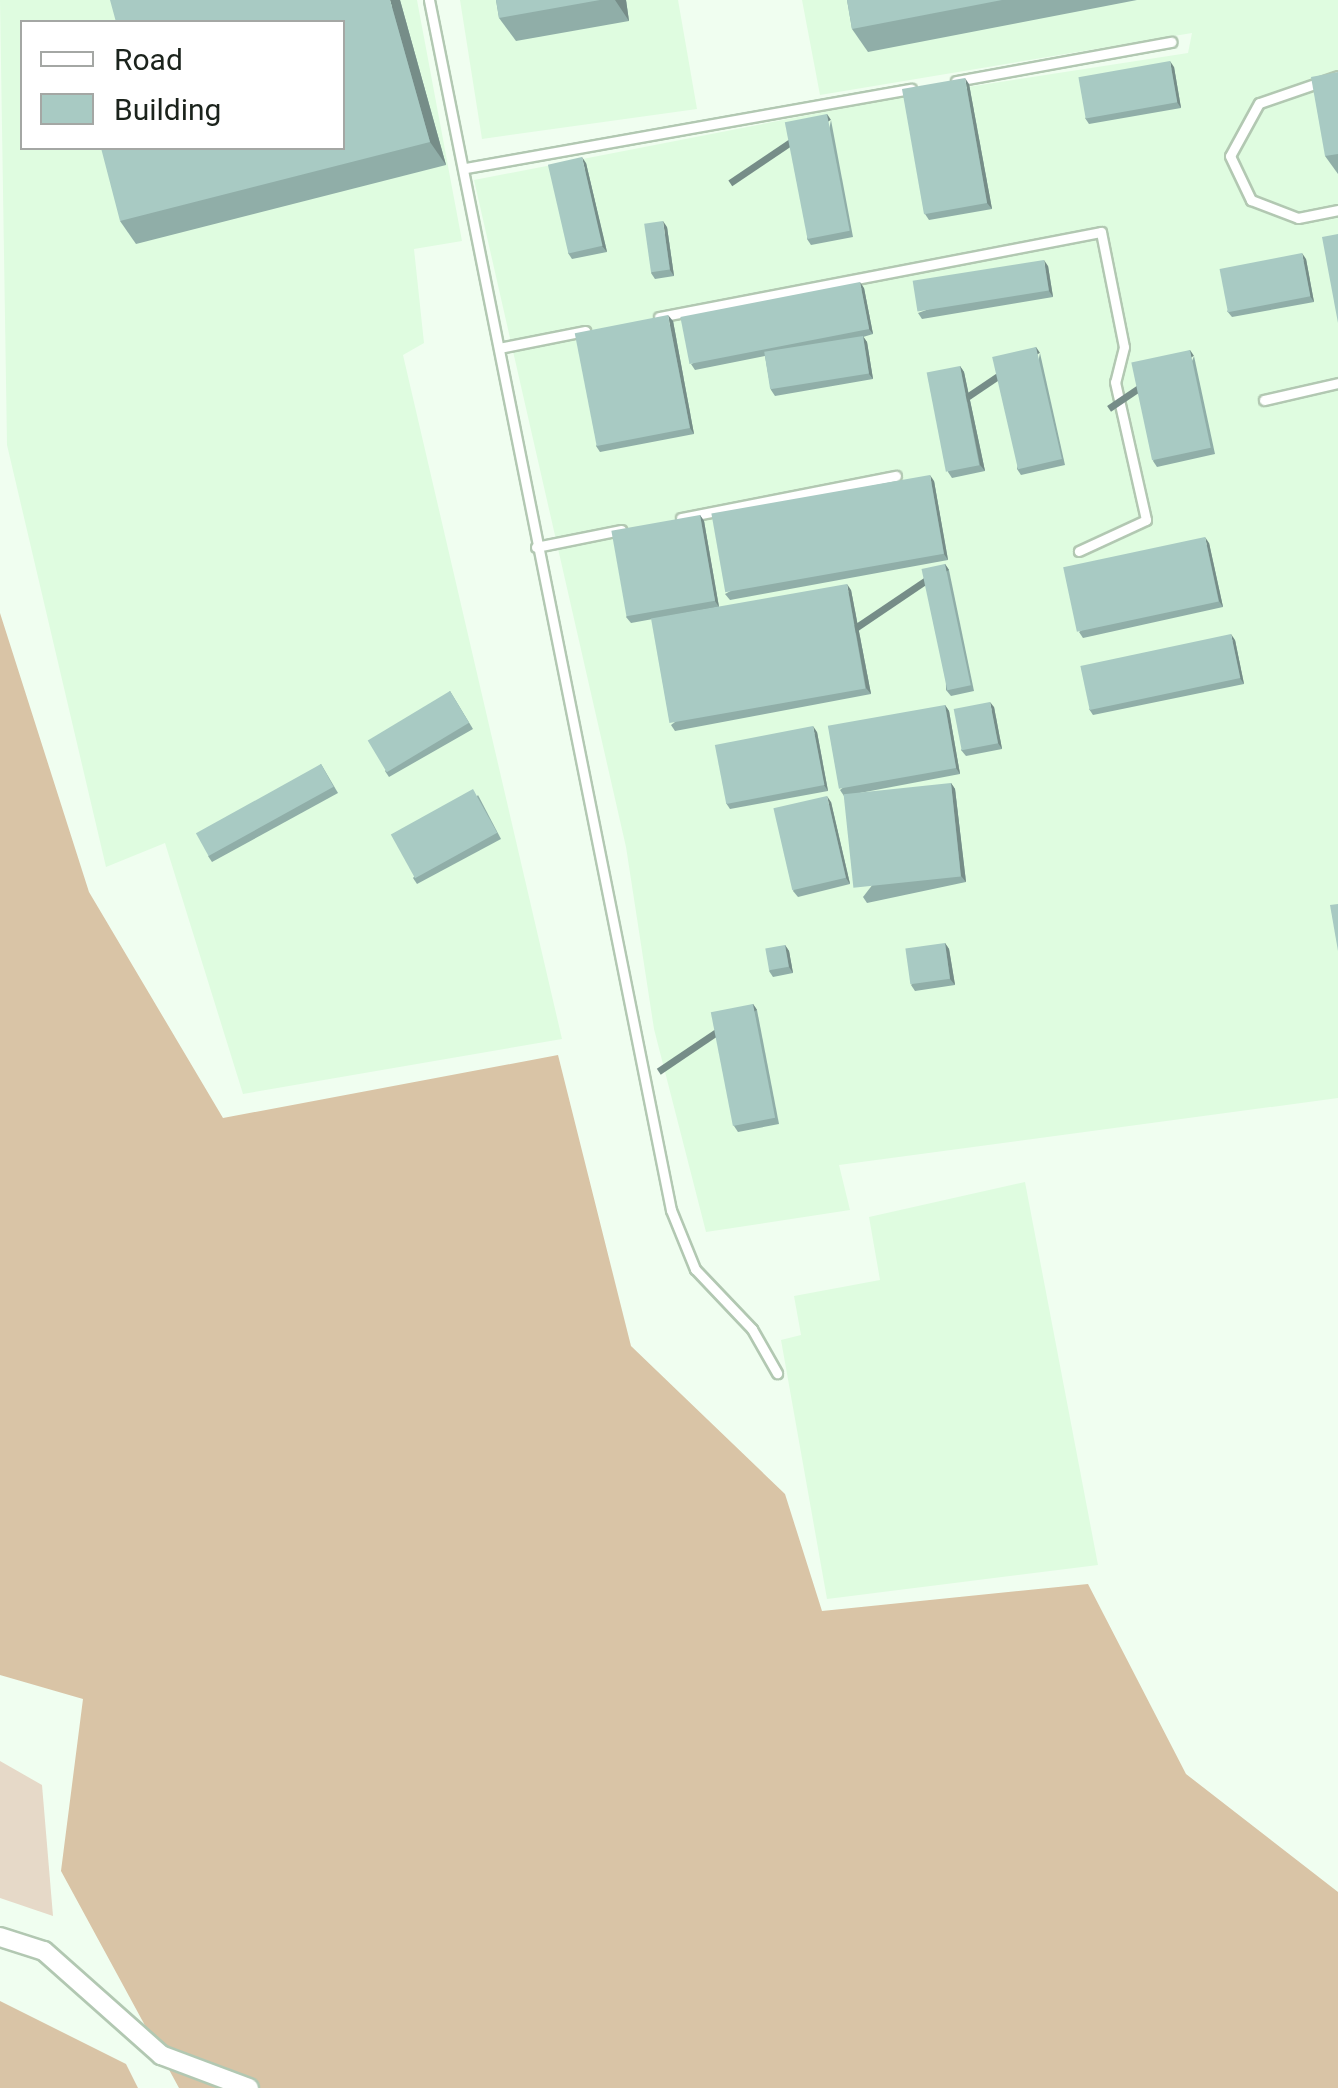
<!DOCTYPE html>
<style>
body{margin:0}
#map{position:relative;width:1338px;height:2088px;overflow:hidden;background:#f0fef0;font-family:Roboto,sans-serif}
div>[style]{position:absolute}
.built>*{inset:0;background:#dffce0}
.green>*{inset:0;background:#e6d9c8}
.forest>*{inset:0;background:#d9c4a6}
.roads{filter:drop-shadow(2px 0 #b2c8b2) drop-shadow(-2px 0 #b2c8b2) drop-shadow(0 2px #b2c8b2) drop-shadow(0 -2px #b2c8b2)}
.lane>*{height:9px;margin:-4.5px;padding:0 4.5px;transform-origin:4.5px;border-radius:4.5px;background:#fff}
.street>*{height:18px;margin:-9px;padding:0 9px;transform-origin:9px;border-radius:9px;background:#fff}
.wall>*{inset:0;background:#90aea8}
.shaded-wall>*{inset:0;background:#768d88;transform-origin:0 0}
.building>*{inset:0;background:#a8cac3;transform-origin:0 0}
span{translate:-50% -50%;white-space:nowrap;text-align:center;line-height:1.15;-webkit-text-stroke:9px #fff;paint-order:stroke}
.legend{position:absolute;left:20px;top:20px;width:325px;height:130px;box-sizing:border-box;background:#fff;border:2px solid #a4a7a4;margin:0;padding:12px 18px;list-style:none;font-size:30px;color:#1b231c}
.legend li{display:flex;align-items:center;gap:20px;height:50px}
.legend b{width:50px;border:2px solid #a4a7a4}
</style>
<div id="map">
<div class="built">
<i style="clip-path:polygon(evenodd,0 0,417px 0,462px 241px,414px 249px,424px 343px,403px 355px,562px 1039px,243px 1094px,165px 843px,106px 867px,7px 445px,0 0,22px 22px,342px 22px,342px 148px,22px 148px,22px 22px)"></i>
<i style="clip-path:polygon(460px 0,678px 0,697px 109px,482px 139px)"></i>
<i style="clip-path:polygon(802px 0,1338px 0,1338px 1098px,839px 1165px,850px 1210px,706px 1232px,654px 1029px,626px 847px,474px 180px,896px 98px,1188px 53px,1192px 33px,820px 95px)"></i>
<i style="clip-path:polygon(1025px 1182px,1098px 1565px,827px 1599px,781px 1340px,801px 1335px,794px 1296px,880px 1280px,869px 1217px)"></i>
</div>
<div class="green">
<i style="clip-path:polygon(0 1761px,42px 1785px,53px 1916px,0 1898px)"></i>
</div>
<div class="forest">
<i style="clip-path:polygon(0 613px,89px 892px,223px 1118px,558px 1055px,631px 1346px,785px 1494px,822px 1611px,1088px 1584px,1186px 1774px,1338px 1892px,1338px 2088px,179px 2088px,61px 1871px,83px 1699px,0 1675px)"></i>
<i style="clip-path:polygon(0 2001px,126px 2064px,138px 2088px,0 2088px)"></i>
</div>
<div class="roads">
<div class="lane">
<i style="left:429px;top:0;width:1234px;rotate:78.69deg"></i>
<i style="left:671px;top:1210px;width:64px;rotate:67.9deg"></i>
<i style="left:695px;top:1269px;width:83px;rotate:46.5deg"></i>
<i style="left:752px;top:1329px;width:51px;rotate:60.4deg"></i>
<i style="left:1338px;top:76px;width:83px;rotate:161.1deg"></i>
<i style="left:1259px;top:103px;width:60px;rotate:118.7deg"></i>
<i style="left:1230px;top:156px;width:49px;rotate:64.5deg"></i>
<i style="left:1251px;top:200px;width:50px;rotate:21deg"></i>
<i style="left:1298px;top:218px;width:41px;rotate:-11.3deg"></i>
<i style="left:956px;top:81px;width:219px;rotate:-10.3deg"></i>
<i style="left:466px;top:168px;width:452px;rotate:-10.1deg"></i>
<i style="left:659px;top:317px;width:450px;rotate:-10.9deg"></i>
<i style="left:1101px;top:232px;width:117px;rotate:78.7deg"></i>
<i style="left:1124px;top:347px;width:36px;rotate:104deg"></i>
<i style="left:1115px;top:382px;width:141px;rotate:77.3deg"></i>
<i style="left:1146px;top:520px;width:74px;rotate:155.2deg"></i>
<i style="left:499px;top:348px;width:88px;rotate:-11.2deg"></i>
<i style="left:1264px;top:400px;width:76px;rotate:-12.9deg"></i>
<i style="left:681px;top:518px;width:219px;rotate:-11.1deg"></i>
<i style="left:536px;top:547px;width:87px;rotate:-11.3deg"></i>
</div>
<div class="street">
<i style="left:0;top:1937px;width:46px;rotate:17.7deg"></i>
<i style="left:44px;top:1951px;width:157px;rotate:41.6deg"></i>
<i style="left:161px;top:2055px;width:94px;rotate:20.6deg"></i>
</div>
</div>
<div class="wall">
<i style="clip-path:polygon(400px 0,446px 165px,136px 244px,120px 221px)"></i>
<i style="clip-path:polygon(496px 0,626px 0,629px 21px,516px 41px,499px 18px)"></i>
<i style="clip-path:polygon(847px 0,1137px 0,868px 52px,852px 29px)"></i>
<i style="clip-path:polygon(1174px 67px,1181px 108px,1089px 124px,1085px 118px)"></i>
<i style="clip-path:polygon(1338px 72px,1338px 174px,1325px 156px)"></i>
<i style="clip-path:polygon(969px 84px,992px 209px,929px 220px,925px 214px)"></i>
<i style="clip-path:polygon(831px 120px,853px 237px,811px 245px,807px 239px)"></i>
<i style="clip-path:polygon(586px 163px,607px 252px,572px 259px,568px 253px)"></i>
<i style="clip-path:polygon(667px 227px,674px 276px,655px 279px,651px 273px)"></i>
<i style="clip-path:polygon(1306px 259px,1314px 302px,1232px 317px,1227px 311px)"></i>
<i style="clip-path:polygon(1048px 266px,1053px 297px,922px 319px,918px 313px)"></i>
<i style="clip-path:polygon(864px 288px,873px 334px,863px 337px,867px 342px,873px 379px,775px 396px,771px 390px,765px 356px,695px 370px,691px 364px)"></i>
<i style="clip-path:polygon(673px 321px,694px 434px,600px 452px,596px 446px)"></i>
<i style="clip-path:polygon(1040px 353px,1065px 465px,1021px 475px,1017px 469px)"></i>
<i style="clip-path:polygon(1194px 356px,1215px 454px,1157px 467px,1153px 461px)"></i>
<i style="clip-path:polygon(960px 366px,964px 372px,985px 471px,952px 478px,948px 472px)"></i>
<i style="clip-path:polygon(934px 481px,948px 560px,730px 600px,725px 594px)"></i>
<i style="clip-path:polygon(700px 515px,704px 521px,719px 607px,631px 623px,626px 617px)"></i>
<i style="clip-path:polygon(1209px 543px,1223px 607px,1083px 638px,1079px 632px)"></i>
<i style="clip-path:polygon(945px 564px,949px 570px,974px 691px,951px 696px,946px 690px)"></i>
<i style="clip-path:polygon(851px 590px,871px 694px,675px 731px,671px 725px)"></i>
<i style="clip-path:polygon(1235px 640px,1244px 684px,1093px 715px,1089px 709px)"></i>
<i style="clip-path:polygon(450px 691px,473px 729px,389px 777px,385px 771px)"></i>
<i style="clip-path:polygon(945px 705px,949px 711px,960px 774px,844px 796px,840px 790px)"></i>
<i style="clip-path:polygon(994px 707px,1002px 749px,966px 756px,961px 750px)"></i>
<i style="clip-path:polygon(817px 732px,828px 791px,730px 809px,726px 803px)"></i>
<i style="clip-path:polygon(321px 764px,338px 793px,212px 862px,208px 856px)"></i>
<i style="clip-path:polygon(951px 783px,955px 789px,966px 882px,867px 903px,863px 897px)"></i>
<i style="clip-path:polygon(478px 795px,501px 839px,417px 884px,413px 878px)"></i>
<i style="clip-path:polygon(831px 802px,850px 884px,798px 897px,793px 891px)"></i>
<i style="clip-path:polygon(945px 943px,949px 949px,955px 985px,915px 991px,911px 985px)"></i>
<i style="clip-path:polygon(785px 945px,789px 951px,793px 973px,773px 977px,769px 971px)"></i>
<i style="clip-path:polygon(753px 1004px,757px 1010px,779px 1124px,738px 1132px,734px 1126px)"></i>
</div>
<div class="shaded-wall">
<i style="clip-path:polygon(390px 0,400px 0,446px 165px,430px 142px)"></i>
<i style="clip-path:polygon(615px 0,626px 0,629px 21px)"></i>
<i style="clip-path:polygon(1170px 61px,1174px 67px,1181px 108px,1177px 102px)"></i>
<i style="clip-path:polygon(965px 78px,969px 84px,992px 209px,987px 203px)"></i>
<i style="left:827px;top:114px;width:7px;height:119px;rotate:56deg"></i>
<i style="clip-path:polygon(582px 157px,586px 163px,607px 252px,602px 246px)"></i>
<i style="clip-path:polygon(663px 221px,667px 227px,674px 276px,670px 270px)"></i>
<i style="clip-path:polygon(1302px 253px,1306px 259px,1314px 302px,1310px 296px)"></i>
<i style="clip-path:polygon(1044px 260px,1048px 266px,1053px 297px,1049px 291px)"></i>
<i style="clip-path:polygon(860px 282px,864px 288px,873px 334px,869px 329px)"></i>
<i style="clip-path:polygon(668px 315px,673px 321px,694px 434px,690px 428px)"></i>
<i style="clip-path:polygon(863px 336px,867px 342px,873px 379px,869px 374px)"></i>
<i style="left:1036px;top:347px;width:7px;height:115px;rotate:56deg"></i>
<i style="left:1190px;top:350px;width:7px;height:100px;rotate:56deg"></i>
<i style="clip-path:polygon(960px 366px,964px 372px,985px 471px,980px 465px)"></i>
<i style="clip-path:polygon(930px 475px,934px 481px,948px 560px,944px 554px)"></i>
<i style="clip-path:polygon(700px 515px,704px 521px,719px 607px,715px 601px)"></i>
<i style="clip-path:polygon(1205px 537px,1209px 543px,1223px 607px,1219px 601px)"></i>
<i style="left:945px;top:564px;width:7px;height:124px;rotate:56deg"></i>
<i style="clip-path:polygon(847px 584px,851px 590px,871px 694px,866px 688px)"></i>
<i style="clip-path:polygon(1231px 634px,1235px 640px,1244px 684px,1240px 678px)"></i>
<i style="clip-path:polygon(990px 702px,994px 707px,1002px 749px,998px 743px)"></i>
<i style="clip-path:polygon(945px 705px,949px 711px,960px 774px,956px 768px)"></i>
<i style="clip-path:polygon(813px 726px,817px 732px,828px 791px,824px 785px)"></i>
<i style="clip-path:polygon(951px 783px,955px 789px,966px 882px,961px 876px)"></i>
<i style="clip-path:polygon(827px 796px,831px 802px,850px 884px,846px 878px)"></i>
<i style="clip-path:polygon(945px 943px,949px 949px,955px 985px,950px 979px)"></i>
<i style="clip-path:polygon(785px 945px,789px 951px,793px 973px,789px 967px)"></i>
<i style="left:753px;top:1004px;width:7px;height:116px;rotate:56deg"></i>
</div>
<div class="building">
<i style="clip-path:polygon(110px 0,390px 0,430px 142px,120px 221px,101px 148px,342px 148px,342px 22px,116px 22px)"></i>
<i style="clip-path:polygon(496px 0,600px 0,499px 18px)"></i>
<i style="clip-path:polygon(847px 0,1002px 0,852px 29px)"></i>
<i style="left:1170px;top:61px;width:42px;height:93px;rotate:80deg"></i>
<i style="clip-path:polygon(1338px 72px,1338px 154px,1325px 156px,1311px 77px)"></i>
<i style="left:965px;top:78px;width:127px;height:64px;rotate:80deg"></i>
<i style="left:827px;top:114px;width:119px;height:43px;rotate:79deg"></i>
<i style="left:582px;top:157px;width:91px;height:35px;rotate:77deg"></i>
<i style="left:663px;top:221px;width:49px;height:19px;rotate:82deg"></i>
<i style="clip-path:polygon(1338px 234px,1338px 323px,1322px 237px)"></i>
<i style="left:1302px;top:253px;width:44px;height:84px;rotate:79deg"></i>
<i style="left:1044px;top:260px;width:31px;height:133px;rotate:81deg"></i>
<i style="left:860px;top:282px;width:48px;height:183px;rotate:79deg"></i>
<i style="left:668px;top:315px;width:115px;height:95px;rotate:79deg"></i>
<i style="left:863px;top:336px;width:38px;height:100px;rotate:81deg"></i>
<i style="left:1036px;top:347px;width:115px;height:45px;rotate:77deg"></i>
<i style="left:1190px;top:350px;width:100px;height:60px;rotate:78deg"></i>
<i style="left:960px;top:366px;width:101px;height:34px;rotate:79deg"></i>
<i style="left:930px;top:475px;width:80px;height:222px;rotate:80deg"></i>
<i style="left:700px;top:515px;width:87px;height:90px;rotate:80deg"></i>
<i style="left:1205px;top:537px;width:66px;height:145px;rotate:78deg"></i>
<i style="left:945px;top:564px;width:124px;height:24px;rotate:78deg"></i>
<i style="left:847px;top:584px;width:106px;height:199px;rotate:80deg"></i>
<i style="left:1231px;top:634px;width:45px;height:154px;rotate:78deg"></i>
<i style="left:450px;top:691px;width:37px;height:96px;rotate:59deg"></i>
<i style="left:990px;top:702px;width:42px;height:37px;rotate:79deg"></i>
<i style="left:945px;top:705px;width:64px;height:119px;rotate:80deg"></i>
<i style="left:813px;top:726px;width:60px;height:100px;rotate:79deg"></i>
<i style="left:321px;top:764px;width:26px;height:143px;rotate:61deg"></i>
<i style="left:951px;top:783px;width:94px;height:108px;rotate:84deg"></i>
<i style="left:473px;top:789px;width:50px;height:94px;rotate:61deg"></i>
<i style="left:827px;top:796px;width:84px;height:55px;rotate:77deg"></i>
<i style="clip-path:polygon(1338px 904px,1338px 951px,1330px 905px)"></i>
<i style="left:945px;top:943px;width:36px;height:40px;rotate:82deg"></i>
<i style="left:785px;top:945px;width:22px;height:20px;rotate:80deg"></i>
<i style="left:753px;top:1004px;width:116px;height:43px;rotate:79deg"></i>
</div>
<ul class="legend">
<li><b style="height:12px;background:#fff"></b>Road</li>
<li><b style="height:28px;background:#a8cac3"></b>Building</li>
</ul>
</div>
